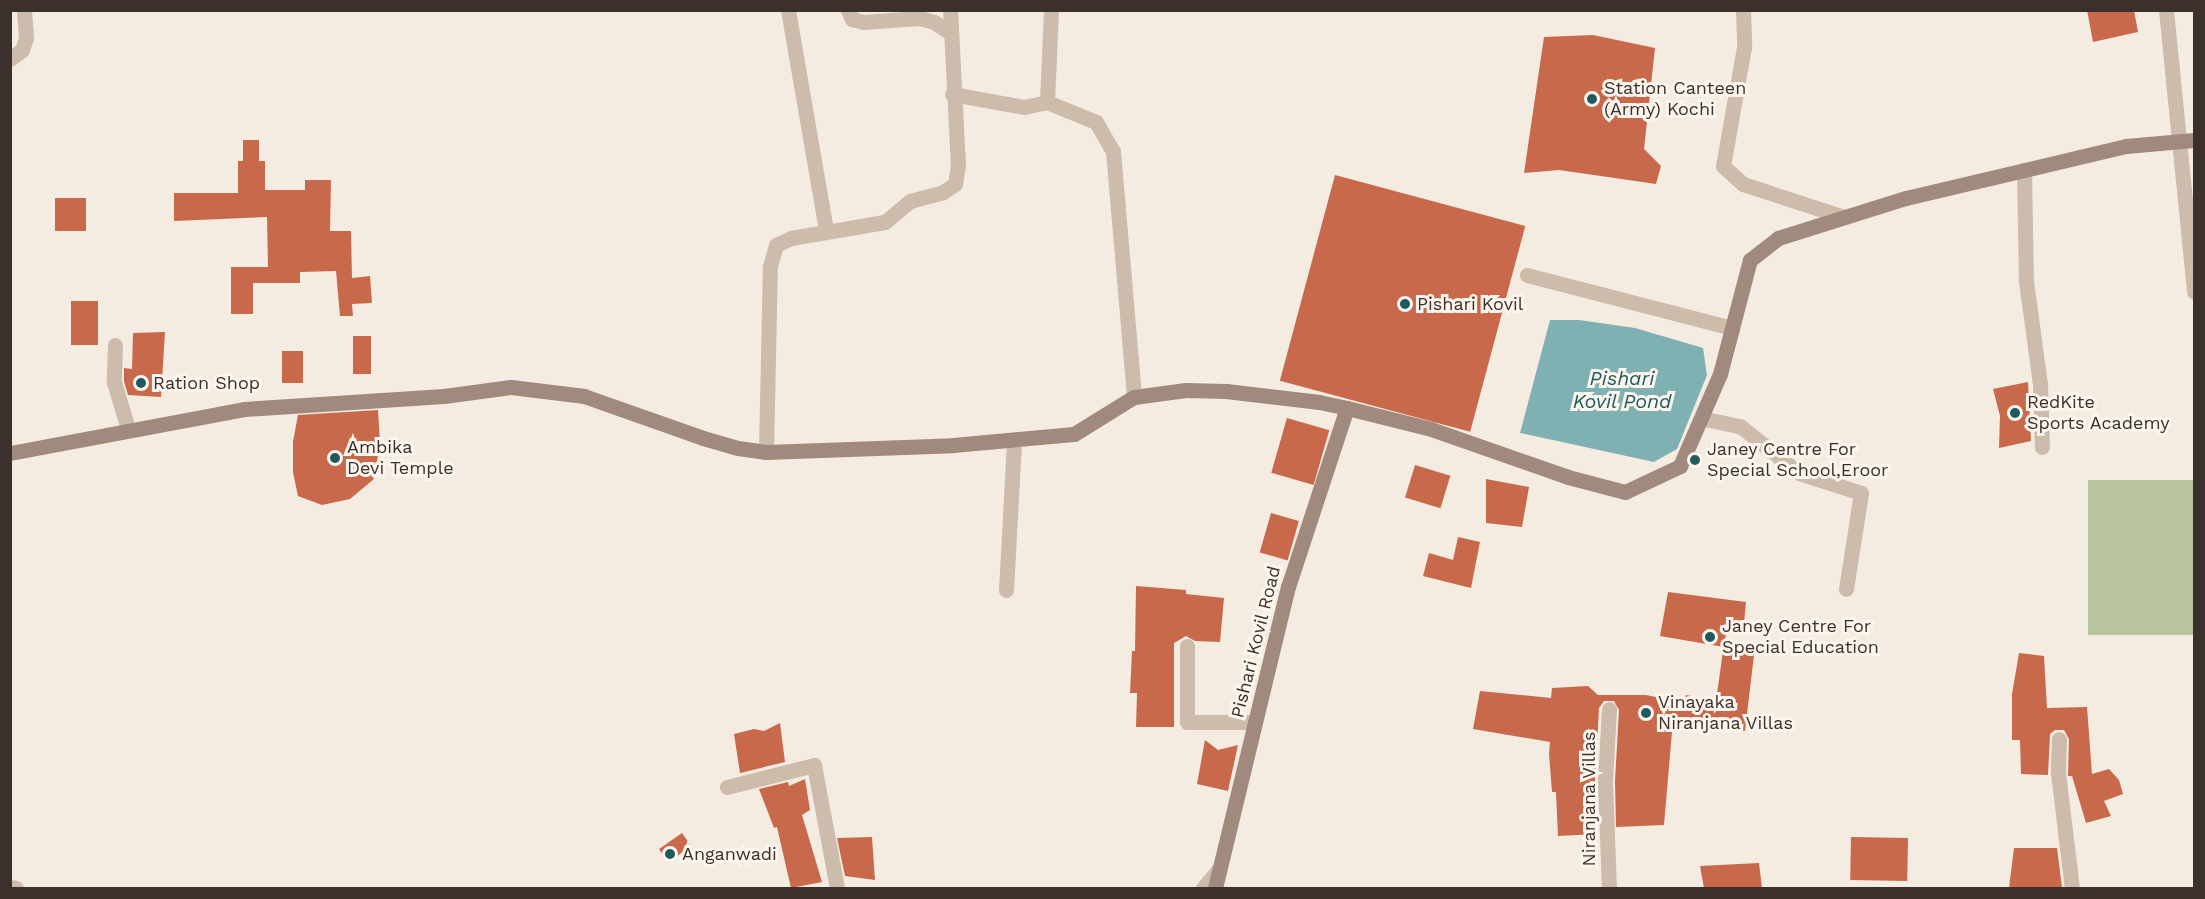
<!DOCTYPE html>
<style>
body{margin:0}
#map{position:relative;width:2205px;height:899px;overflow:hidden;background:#f4ebe1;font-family:"Work Sans",sans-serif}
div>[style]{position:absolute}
.green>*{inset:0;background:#b8c4a0;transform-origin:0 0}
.water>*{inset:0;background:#7fb0b2}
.building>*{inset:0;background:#c8694b;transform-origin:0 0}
.street>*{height:15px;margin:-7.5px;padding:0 7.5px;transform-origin:7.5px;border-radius:7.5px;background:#cdbbac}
.secondary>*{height:15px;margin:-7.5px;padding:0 7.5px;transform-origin:7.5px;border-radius:7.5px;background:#a18a7d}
.dots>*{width:16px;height:16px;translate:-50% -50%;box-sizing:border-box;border:3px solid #fbf5ee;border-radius:50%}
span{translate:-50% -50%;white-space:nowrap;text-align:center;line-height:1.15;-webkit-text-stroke:6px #fbf5ee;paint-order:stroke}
.poi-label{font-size:18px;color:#3b302b}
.left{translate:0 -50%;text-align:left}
.street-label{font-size:18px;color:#3b302b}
.water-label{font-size:20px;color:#1f5a5e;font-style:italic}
.frame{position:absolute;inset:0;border:12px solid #3b302b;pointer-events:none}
</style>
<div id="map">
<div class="green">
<i style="left:2194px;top:480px;width:155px;height:106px;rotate:90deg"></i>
</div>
<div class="water">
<i style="clip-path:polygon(1550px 320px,1579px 320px,1635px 328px,1703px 348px,1707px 375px,1677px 449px,1654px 462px,1520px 433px)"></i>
</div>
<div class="building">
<i style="clip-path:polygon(2087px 10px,2134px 10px,2138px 32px,2093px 42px)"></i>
<i style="clip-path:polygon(1593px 35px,1655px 48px,1644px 149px,1661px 166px,1656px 184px,1559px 170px,1524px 173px,1544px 37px)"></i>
<i style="clip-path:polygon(243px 140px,259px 140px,259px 161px,265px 161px,265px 190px,305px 190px,305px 180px,331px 180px,330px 231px,351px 231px,352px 278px,370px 276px,372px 303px,352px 304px,353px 316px,340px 316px,336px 271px,300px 272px,300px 283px,253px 283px,253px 314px,231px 314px,231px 267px,268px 267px,267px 217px,174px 221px,174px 193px,238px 193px,238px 161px,243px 161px)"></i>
<i style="left:1335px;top:175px;width:197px;height:213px;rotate:15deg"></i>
<i style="left:55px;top:198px;width:31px;height:33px"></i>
<i style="left:71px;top:301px;width:27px;height:44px"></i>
<i style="clip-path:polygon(165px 332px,161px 397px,128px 395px,124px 381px,124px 368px,132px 369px,133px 333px)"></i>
<i style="left:371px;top:336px;width:38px;height:18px;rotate:90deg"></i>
<i style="left:282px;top:351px;width:21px;height:32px"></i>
<i style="clip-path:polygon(2028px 382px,2031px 441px,1999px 448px,2000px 416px,1993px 389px)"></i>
<i style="clip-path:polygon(378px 410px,380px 443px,374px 479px,350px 499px,322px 505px,298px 496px,293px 472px,293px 442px,298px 415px)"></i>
<i style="left:1287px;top:418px;width:44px;height:57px;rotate:16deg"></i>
<i style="left:1415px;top:465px;width:37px;height:34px;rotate:17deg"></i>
<i style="clip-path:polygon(1486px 479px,1529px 487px,1522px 527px,1486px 523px)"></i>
<i style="left:1271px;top:513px;width:29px;height:41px;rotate:16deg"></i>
<i style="clip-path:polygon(1458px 537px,1480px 542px,1471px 588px,1423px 576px,1429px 553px,1453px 560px)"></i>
<i style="clip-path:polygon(1136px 586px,1186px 590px,1186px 594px,1224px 598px,1220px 642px,1195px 641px,1186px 636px,1174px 643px,1174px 727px,1136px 727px,1137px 693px,1130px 693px,1132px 651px,1135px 651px)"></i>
<i style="clip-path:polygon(1668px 592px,1746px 602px,1744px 623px,1728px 620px,1724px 647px,1660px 636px)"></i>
<i style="clip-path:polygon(1723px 651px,1754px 655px,1745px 731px,1673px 720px,1664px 825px,1616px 827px,1615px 781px,1619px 710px,1614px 701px,1604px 701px,1599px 708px,1595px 781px,1597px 834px,1558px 836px,1556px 792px,1552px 792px,1549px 754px,1550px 742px,1473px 729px,1480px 691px,1551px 698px,1552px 688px,1588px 686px,1598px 695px,1646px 695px,1685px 703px,1686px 695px,1716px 701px)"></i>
<i style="clip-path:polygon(2019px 653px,2044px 656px,2047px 708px,2087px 707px,2092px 774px,2109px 769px,2119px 780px,2123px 794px,2104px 801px,2111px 816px,2086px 823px,2072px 776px,2068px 776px,2069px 739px,2064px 730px,2055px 730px,2050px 734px,2048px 775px,2021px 774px,2020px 740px,2012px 740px,2012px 694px)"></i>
<i style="clip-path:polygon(780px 723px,785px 762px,740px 773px,734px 734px,754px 729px,764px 731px)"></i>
<i style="clip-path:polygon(1205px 740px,1218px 750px,1238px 745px,1228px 791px,1197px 784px)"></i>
<i style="clip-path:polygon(805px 779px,810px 810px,802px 815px,822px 882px,791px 888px,777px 827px,774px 828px,759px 789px,788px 782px,789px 786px)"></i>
<i style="left:682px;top:833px;width:16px;height:28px;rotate:55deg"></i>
<i style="clip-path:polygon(872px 837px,875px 880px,845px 876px,837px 838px)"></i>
<i style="left:1851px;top:837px;width:57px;height:43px;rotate:1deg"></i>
<i style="clip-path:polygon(2014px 848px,2057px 848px,2062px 888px,2009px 888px)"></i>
<i style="clip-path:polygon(1759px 863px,1762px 888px,1704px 888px,1700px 866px)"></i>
</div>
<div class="street">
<i style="left:788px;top:10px;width:224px;rotate:80.2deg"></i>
<i style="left:848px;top:10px;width:10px;rotate:66deg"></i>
<i style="left:852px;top:19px;width:11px;rotate:15deg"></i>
<i style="left:863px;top:22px;width:57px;rotate:-4deg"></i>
<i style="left:920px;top:18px;width:15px;rotate:16deg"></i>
<i style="left:934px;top:22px;width:18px;rotate:34deg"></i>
<i style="left:1051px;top:10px;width:92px;rotate:92.5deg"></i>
<i style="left:1047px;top:102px;width:53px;rotate:22.2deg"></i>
<i style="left:1096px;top:122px;width:34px;rotate:60deg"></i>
<i style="left:1113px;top:151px;width:247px;rotate:85.1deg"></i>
<i style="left:1743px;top:10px;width:37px;rotate:88deg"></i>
<i style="left:1744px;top:47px;width:121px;rotate:100deg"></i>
<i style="left:1723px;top:166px;width:27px;rotate:42deg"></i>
<i style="left:1743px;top:184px;width:106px;rotate:18.1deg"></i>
<i style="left:2166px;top:10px;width:283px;rotate:84.3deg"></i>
<i style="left:10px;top:59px;width:15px;rotate:-37deg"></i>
<i style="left:22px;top:50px;width:13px;rotate:-72deg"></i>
<i style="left:26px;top:38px;width:28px;rotate:-94deg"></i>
<i style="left:952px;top:94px;width:73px;rotate:10.2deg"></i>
<i style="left:1024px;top:107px;width:24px;rotate:-12deg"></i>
<i style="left:2024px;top:170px;width:111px;rotate:89deg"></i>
<i style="left:2026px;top:281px;width:104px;rotate:82.3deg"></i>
<i style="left:2040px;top:384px;width:63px;rotate:88.2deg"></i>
<i style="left:1527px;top:275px;width:212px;rotate:14.5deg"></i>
<i style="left:115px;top:345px;width:37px;rotate:92deg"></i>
<i style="left:114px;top:382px;width:49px;rotate:73.4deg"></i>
<i style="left:1701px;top:418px;width:40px;rotate:12deg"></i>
<i style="left:1740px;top:426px;width:75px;rotate:38.5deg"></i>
<i style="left:1799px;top:473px;width:65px;rotate:17.9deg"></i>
<i style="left:1861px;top:493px;width:97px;rotate:98.9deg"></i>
<i style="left:766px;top:452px;width:186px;rotate:-88.8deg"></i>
<i style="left:770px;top:266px;width:22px;rotate:-74deg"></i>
<i style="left:776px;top:245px;width:17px;rotate:-25deg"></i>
<i style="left:791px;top:238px;width:95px;rotate:-9.7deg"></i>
<i style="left:885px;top:222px;width:33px;rotate:-40deg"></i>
<i style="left:910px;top:201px;width:34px;rotate:-15deg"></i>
<i style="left:943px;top:192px;width:14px;rotate:-34deg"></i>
<i style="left:955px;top:184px;width:18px;rotate:-81deg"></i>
<i style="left:958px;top:166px;width:156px;rotate:-92.9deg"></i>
<i style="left:1006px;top:590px;width:150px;rotate:-86.9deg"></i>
<i style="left:1187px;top:646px;width:76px;rotate:90deg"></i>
<i style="left:1187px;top:722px;width:68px"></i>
<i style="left:1609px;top:709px;width:72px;rotate:93.2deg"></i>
<i style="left:1605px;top:781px;width:107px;rotate:87.9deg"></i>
<i style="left:2059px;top:739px;width:34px;rotate:92deg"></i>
<i style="left:2058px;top:773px;width:116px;rotate:83.1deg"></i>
<i style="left:727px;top:787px;width:90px;rotate:-14.2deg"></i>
<i style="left:814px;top:765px;width:125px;rotate:79.4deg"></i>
<i style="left:10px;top:887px;width:6px;rotate:9deg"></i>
<i style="left:1203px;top:888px;width:26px;rotate:-50deg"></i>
</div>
<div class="secondary">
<i style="left:10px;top:453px;width:238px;rotate:-10.6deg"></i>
<i style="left:244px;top:409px;width:200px;rotate:-3.7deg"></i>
<i style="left:444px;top:396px;width:68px;rotate:-7.7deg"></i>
<i style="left:511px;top:387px;width:74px;rotate:7deg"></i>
<i style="left:584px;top:396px;width:126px;rotate:19.4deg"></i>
<i style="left:703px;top:438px;width:36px;rotate:16deg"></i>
<i style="left:738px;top:448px;width:28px;rotate:8deg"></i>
<i style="left:766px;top:452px;width:187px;rotate:-2.1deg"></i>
<i style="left:953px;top:445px;width:121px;rotate:-5.2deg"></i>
<i style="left:1074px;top:434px;width:70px;rotate:-31.7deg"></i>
<i style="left:1134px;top:397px;width:52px;rotate:-7.7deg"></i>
<i style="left:1186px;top:390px;width:40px;rotate:1.4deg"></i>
<i style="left:1226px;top:391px;width:94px;rotate:6.7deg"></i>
<i style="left:1319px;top:402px;width:29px;rotate:12deg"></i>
<i style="left:1347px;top:408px;width:87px;rotate:14deg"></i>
<i style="left:1431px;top:429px;width:145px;rotate:19.3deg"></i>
<i style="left:1568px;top:477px;width:59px;rotate:14.7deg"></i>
<i style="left:1625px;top:492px;width:61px;rotate:-25.3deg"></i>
<i style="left:1680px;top:466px;width:100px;rotate:-66.5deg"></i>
<i style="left:1720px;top:374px;width:118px;rotate:-75.3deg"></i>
<i style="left:1750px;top:260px;width:36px;rotate:-38deg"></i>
<i style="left:1778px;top:238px;width:134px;rotate:-17.4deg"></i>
<i style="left:1906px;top:198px;width:226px;rotate:-13.3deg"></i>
<i style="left:2126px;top:146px;width:68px;rotate:-5deg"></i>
<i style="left:1215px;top:888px;width:310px;rotate:-76.4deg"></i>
<i style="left:1288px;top:587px;width:188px;rotate:-71.8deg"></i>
</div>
<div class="dots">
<i style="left:1592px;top:99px;background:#1f5a5e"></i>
<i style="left:1405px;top:304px;background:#1f5a5e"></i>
<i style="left:141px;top:383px;background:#1f5a5e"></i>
<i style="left:2015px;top:413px;background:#1f5a5e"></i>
<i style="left:335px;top:458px;background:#1f5a5e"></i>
<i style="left:1695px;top:460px;background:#1f5a5e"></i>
<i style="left:1710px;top:637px;background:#1f5a5e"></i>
<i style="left:1646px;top:713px;background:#1f5a5e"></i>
<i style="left:670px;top:854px;background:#1f5a5e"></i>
</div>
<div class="poi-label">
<span class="left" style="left:1604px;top:99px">Station Canteen<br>(Army) Kochi</span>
<span class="left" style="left:1417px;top:304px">Pishari Kovil</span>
<span class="left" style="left:153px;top:383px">Ration Shop</span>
<span class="left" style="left:2027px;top:413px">RedKite<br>Sports Academy</span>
<span class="left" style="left:347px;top:458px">Ambika<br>Devi Temple</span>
<span class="left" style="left:1707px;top:460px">Janey Centre For<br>Special School,Eroor</span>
<span class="left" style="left:1722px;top:637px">Janey Centre For<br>Special Education</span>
<span class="left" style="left:1658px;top:713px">Vinayaka<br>Niranjana Villas</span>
<span class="left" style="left:682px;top:854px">Anganwadi</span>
</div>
<div class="street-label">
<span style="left:1256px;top:642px;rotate:-76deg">Pishari Kovil Road</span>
<span style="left:1589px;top:799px;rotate:-90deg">Niranjana Villas</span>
</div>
<div class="water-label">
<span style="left:1622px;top:390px">Pishari<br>Kovil Pond</span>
</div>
<div class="frame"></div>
</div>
